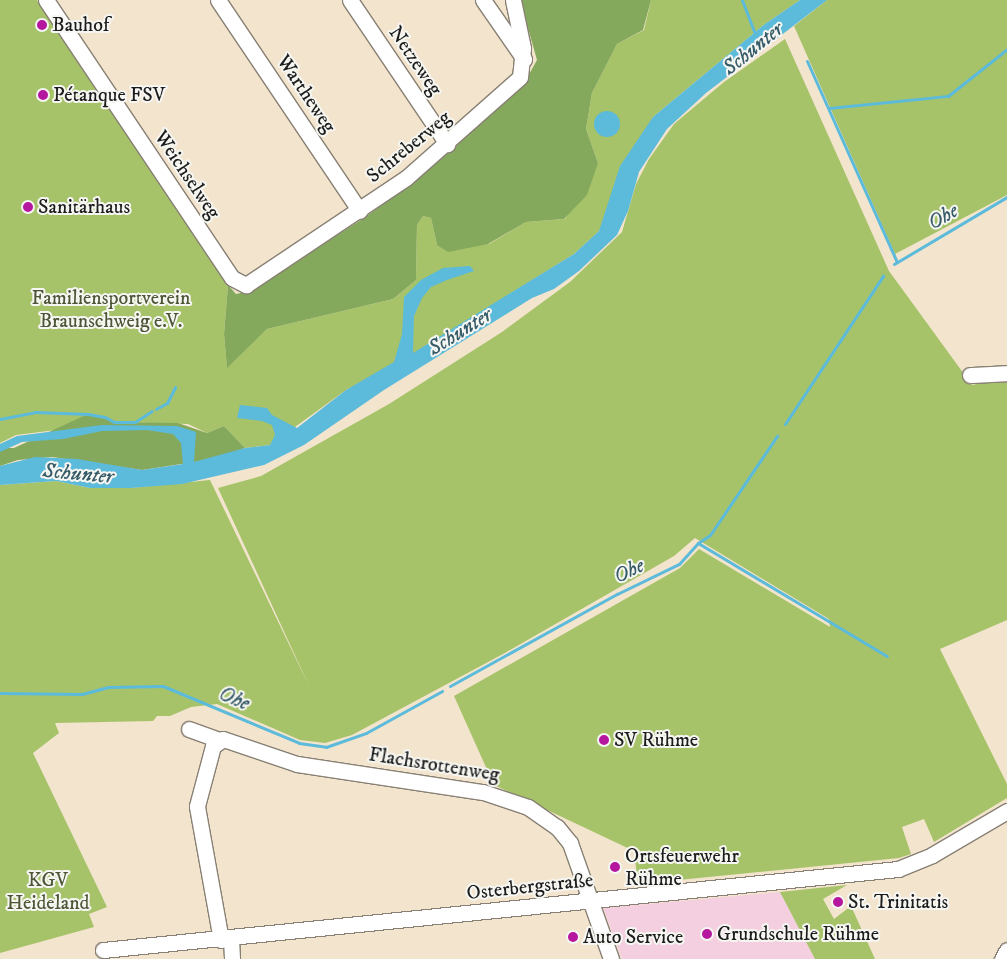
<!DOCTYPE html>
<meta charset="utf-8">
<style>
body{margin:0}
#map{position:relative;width:1007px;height:959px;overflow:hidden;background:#f3e4cd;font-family:"IM FELL DW Pica",serif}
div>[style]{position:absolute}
.built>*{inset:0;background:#f3cfdf}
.green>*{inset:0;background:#a6c369}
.forest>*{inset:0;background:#84a95d}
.water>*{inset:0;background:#5cbadb}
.round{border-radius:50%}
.stream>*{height:3px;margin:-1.5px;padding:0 1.5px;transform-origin:1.5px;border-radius:1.5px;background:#5cbadb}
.roads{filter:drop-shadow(1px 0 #888074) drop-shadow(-1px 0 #888074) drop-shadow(0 1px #888074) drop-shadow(0 -1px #888074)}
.minor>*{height:15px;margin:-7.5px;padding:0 7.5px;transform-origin:7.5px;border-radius:7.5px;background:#fff}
.dots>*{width:14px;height:14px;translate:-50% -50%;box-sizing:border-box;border:2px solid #f6f6f2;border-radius:50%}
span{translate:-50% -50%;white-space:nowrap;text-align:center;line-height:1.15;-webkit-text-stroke:4px #f6f6f2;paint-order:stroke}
.poi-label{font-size:20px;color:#1c1c1c}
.left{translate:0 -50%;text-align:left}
.street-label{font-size:20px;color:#1c1c1c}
.park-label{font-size:20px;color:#4c5637}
.water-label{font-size:21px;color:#365b68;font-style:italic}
</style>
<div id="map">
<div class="built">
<i style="clip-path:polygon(780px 892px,815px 959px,622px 959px,603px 908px)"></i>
</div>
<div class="green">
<i style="clip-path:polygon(0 0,37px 0,228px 285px,224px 334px,227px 367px,267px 329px,393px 299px,416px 280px,417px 225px,423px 216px,431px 218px,437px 245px,489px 244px,526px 222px,565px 219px,598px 163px,586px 129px,592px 93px,617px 44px,644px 30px,651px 0,800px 0,765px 24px,653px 117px,599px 231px,574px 254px,413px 354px,346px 390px,270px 445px,245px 448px,224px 426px,207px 433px,188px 424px,120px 422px,16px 435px,0 443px)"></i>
<i style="clip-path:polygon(827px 0,1007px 0,1007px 195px,895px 254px,794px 26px)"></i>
<i style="clip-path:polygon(785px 39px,889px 271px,972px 385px,1007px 377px,1007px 620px,940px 649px,1007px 784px,1007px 798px,934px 842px,924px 819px,902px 827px,911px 854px,899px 858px,638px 884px,634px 851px,494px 785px,454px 696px,680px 568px,699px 549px,830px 627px,829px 619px,695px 538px,674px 556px,503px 654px,352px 735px,325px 743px,300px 740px,217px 704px,191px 707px,170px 716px,157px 716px,153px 721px,55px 723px,59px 733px,33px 753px,107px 907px,89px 914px,94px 927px,0 953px,0 485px,56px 481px,90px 488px,131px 488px,210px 480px,310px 688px,218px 488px,261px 476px,389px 404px,502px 332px,570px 282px,622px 232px,636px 184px,649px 159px,674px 124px,724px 82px)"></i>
<i style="clip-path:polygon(847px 885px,823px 899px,834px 919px,851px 906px,875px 959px,815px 959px,780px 892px)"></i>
</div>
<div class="forest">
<i style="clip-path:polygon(520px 0,651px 0,643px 30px,617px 44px,592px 93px,586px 129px,598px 163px,587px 195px,564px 219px,526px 222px,488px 244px,448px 252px,437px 245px,431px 218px,423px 216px,417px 225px,416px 280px,393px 299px,267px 329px,227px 368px,224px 334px,228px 285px,236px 294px,250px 291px,364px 218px,407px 187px,522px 87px,537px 60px)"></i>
<i style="clip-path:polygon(88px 414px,105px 417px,114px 422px,178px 423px,207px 433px,224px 426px,245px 448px,214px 459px,142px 470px,52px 457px,18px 460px,0 466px,0 448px,14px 448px)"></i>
</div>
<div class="water">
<i style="clip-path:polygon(800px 0,827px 0,706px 93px,667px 129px,639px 172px,628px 211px,617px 235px,579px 271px,554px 289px,532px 298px,384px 390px,304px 445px,264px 465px,182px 484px,131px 488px,90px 488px,56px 481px,0 485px,0 466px,35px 457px,77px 459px,142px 470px,183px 464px,181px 443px,173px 434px,147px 430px,102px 431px,63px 439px,22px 442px,0 452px,0 444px,17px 436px,102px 425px,177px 426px,196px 432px,194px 462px,245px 448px,270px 445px,275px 435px,272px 425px,262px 421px,237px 418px,240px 405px,267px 408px,272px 415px,297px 428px,346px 390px,394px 362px,402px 334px,404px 297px,421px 280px,443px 268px,470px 266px,474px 271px,447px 280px,431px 287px,422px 298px,414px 316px,413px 353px,574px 254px,599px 231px,620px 166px,653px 117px,765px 24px)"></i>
<i class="round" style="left:594px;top:111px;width:26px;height:26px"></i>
</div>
<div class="stream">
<i style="left:742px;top:0;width:40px;rotate:69deg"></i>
<i style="left:807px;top:61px;width:220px;rotate:65.9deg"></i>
<i style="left:829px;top:108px;width:120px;rotate:-5.8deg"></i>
<i style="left:948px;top:96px;width:75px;rotate:-38.5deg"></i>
<i style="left:894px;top:264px;width:131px;rotate:-30.7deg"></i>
<i style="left:156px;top:409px;width:13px;rotate:-29deg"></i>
<i style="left:167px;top:403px;width:18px;rotate:-63deg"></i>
<i style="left:0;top:419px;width:36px;rotate:-11deg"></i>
<i style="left:35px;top:412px;width:53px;rotate:2.2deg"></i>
<i style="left:88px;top:414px;width:17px;rotate:10deg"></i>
<i style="left:105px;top:417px;width:10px;rotate:29deg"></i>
<i style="left:114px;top:422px;width:21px"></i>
<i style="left:135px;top:422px;width:20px;rotate:-33deg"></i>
<i style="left:785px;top:424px;width:178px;rotate:-56.5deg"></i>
<i style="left:698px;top:543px;width:220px;rotate:30.9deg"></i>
<i style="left:450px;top:686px;width:191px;rotate:-28.9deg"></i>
<i style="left:617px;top:594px;width:69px;rotate:-25.8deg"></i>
<i style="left:679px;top:564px;width:28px;rotate:-48deg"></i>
<i style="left:698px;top:543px;width:14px;rotate:-34deg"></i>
<i style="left:710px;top:535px;width:120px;rotate:-55.9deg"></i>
<i style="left:0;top:693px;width:82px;rotate:0.7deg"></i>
<i style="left:82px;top:694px;width:27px;rotate:-15deg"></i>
<i style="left:108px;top:687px;width:55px;rotate:-1deg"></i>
<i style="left:163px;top:686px;width:147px;rotate:22.7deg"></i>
<i style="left:299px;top:743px;width:27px;rotate:8deg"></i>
<i style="left:326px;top:747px;width:42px;rotate:-19.3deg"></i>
<i style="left:366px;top:733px;width:87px;rotate:-28.9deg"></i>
</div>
<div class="roads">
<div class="minor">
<i style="left:46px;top:0;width:334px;rotate:56.2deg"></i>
<i style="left:232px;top:278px;width:16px;rotate:27deg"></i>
<i style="left:246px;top:285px;width:192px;rotate:-33.8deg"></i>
<i style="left:406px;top:178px;width:152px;rotate:-41.5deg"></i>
<i style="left:520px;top:77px;width:29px;rotate:-84deg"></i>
<i style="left:523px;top:48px;width:49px;rotate:-101.8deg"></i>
<i style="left:218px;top:0;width:254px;rotate:56.1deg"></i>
<i style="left:350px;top:0;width:174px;rotate:56deg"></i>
<i style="left:483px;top:0;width:72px;rotate:55.2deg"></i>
<i style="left:970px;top:375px;width:37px;rotate:-3deg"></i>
<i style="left:189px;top:729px;width:32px;rotate:20deg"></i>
<i style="left:231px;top:939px;width:20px;rotate:87deg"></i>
<i style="left:221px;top:940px;width:136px;rotate:-100.2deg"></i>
<i style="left:197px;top:806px;width:62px;rotate:-75.1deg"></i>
<i style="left:213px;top:746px;width:12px;rotate:-35deg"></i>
<i style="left:223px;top:739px;width:78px;rotate:18.7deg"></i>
<i style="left:297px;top:764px;width:188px;rotate:8.6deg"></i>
<i style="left:483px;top:792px;width:47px;rotate:18.4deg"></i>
<i style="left:528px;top:807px;width:35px;rotate:35deg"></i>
<i style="left:557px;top:827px;width:21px;rotate:51deg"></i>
<i style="left:570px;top:843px;width:123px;rotate:70.5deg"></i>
<i style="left:103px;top:950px;width:799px;rotate:-5.82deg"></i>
<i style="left:898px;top:869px;width:37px;rotate:-22deg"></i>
<i style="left:932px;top:855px;width:87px;rotate:-30.4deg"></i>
<i style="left:1002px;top:959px;width:10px;rotate:-61deg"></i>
</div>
</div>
<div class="dots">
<i style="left:42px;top:25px;background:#b5179e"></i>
<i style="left:43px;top:95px;background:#b5179e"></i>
<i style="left:28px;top:207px;background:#b5179e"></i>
<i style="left:604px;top:740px;background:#b5179e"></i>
<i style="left:615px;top:867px;background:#b5179e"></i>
<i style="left:838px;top:902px;background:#b5179e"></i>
<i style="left:707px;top:934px;background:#b5179e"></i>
<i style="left:573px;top:937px;background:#b5179e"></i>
</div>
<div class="poi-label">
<span class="left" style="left:52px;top:25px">Bauhof</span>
<span class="left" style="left:53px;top:95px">Pétanque FSV</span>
<span class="left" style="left:38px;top:207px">Sanitärhaus</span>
<span class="left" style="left:614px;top:740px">SV Rühme</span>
<span class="left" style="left:625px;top:868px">Ortsfeuerwehr<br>Rühme</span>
<span class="left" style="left:848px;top:902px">St. Trinitatis</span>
<span class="left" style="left:717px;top:934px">Grundschule Rühme</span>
<span class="left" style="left:583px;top:937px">Auto Service</span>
</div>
<div class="street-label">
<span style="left:415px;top:61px;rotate:56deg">Netzeweg</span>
<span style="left:306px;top:94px;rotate:56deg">Wartheweg</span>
<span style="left:409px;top:147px;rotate:-39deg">Schreberweg</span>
<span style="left:187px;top:175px;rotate:56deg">Weichselweg</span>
<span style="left:434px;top:765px;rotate:9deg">Flachsrottenweg</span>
<span style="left:530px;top:887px;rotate:-6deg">Osterbergstraße</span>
</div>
<div class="park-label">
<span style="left:111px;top:310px">Familiensportverein<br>Braunschweig e.V.</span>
<span style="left:48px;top:892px">KGV<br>Heideland</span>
</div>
<div class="water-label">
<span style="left:753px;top:49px;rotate:-39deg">Schunter</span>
<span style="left:943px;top:217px;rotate:-31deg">Ohe</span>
<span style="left:460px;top:332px;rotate:-32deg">Schunter</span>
<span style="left:78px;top:474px;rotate:5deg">Schunter</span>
<span style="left:629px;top:571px;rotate:-26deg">Ohe</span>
<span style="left:234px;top:699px;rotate:23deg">Ohe</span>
</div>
</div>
